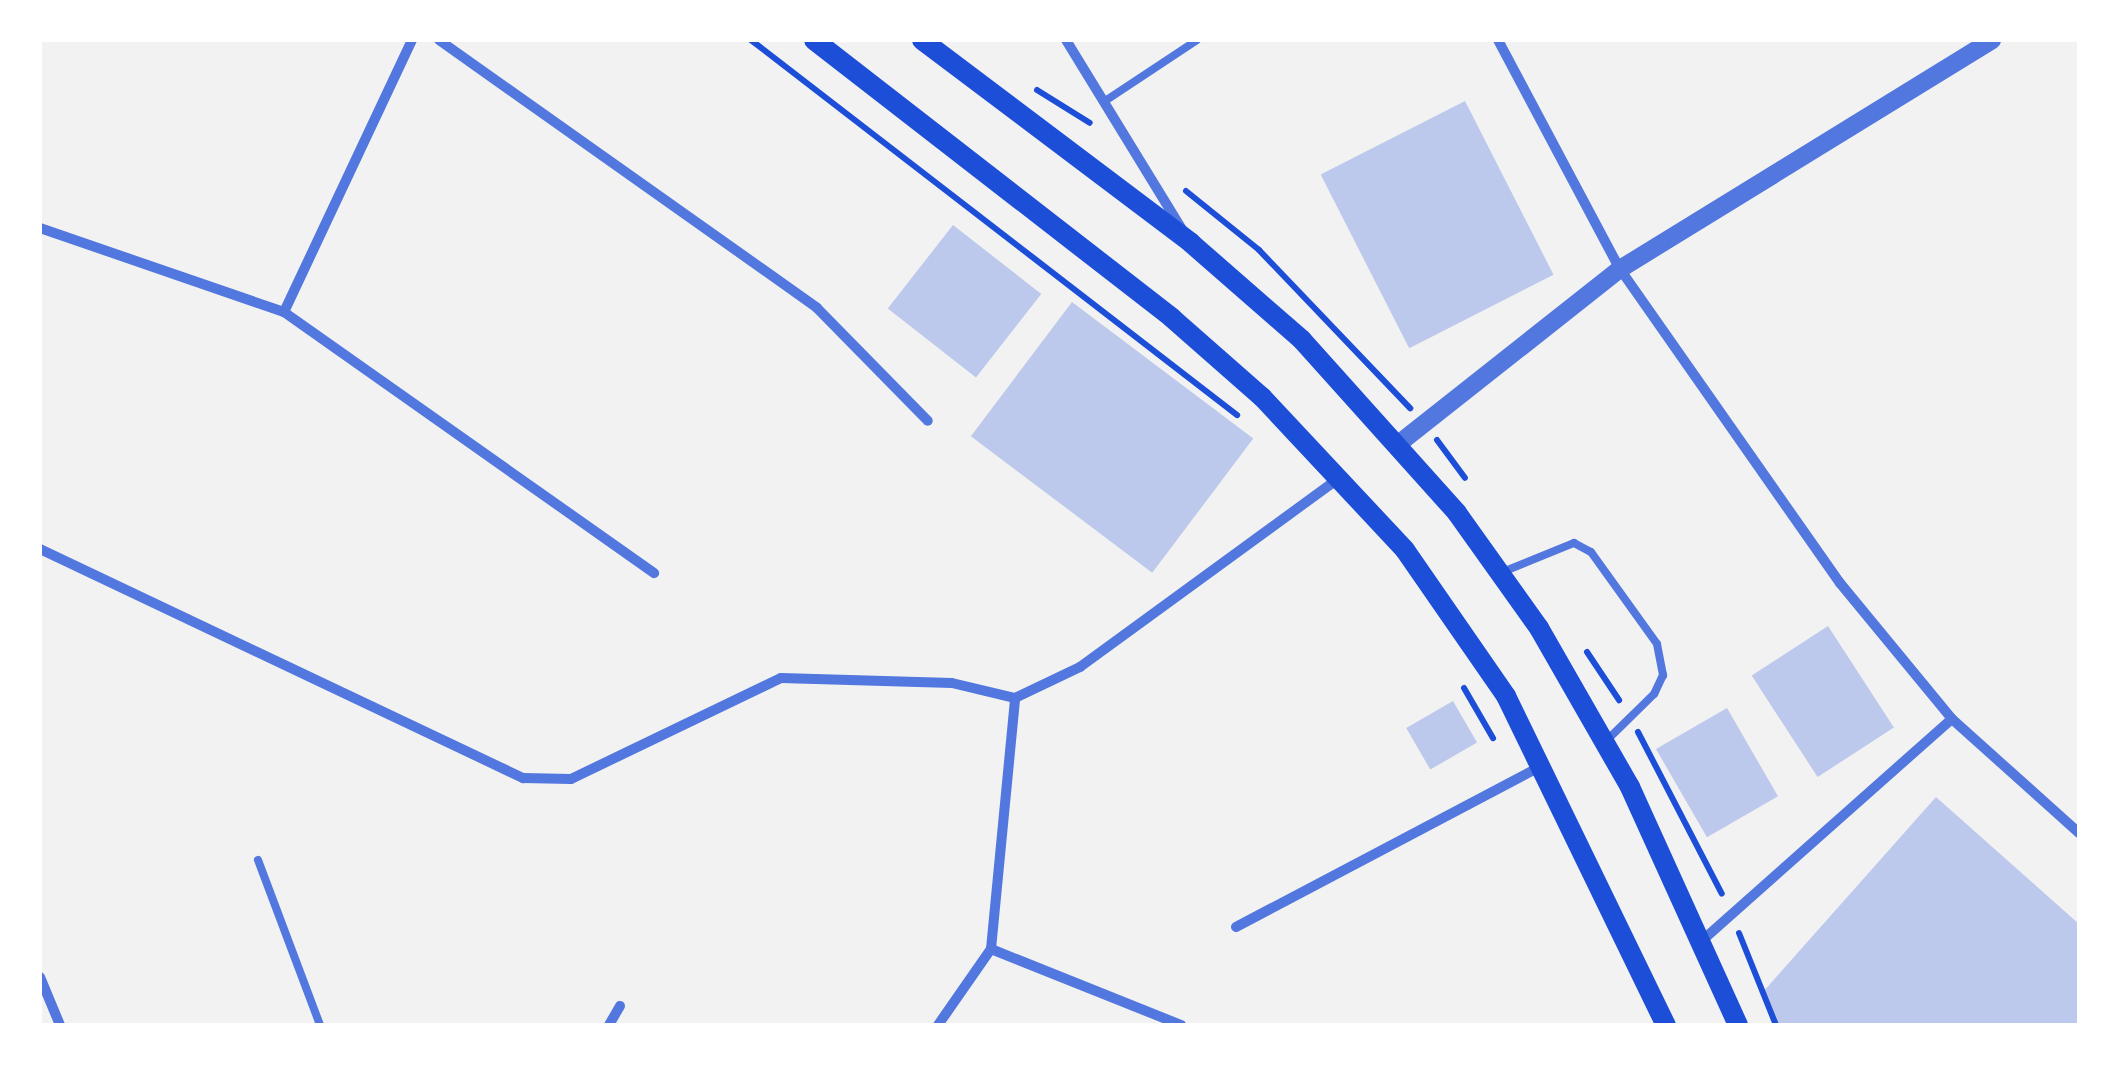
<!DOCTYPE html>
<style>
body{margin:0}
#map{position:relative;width:2119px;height:1065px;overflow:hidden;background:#f2f2f2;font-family:Figtree,sans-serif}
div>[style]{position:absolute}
.building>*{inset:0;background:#bdc9ec;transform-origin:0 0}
.path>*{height:6px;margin:-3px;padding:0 3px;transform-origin:3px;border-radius:3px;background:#1d4ed8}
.service>*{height:8px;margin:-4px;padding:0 4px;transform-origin:4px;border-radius:4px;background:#5277de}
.minor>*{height:10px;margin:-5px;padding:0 5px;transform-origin:5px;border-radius:5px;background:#5277de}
.tertiary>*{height:18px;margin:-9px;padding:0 9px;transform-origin:9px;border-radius:9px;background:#5277de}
.secondary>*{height:20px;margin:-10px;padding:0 10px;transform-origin:10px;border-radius:10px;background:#1d4ed8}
span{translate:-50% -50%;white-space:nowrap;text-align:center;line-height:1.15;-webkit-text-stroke:8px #fff;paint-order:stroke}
.frame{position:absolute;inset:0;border:42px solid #fff;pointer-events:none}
</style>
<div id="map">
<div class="building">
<i style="left:1465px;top:101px;width:195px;height:162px;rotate:63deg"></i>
<i style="left:953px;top:225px;width:112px;height:106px;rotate:38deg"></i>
<i style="left:1072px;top:302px;width:227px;height:168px;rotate:37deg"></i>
<i style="left:1828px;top:626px;width:121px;height:91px;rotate:57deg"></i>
<i style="left:1453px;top:701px;width:48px;height:54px;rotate:60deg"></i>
<i style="left:1727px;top:708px;width:102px;height:82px;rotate:60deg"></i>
<i style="clip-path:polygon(1936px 797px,2079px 924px,2079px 1023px,1777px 1025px,1763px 992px)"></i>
</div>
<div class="path">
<i style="left:751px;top:40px;width:614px;rotate:37.65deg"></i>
<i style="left:1037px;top:90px;width:62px;rotate:31.9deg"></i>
<i style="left:1186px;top:191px;width:94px;rotate:38.9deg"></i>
<i style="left:1259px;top:250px;width:219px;rotate:46.3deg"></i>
<i style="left:1437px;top:440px;width:47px;rotate:53.6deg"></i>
<i style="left:1587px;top:652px;width:58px;rotate:56.3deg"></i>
<i style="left:1464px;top:688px;width:58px;rotate:59.9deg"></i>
<i style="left:1638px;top:732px;width:182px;rotate:62.6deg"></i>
<i style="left:1739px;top:933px;width:99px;rotate:68.1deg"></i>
</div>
<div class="service">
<i style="left:1105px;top:101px;width:110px;rotate:-33.5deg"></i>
<i style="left:1500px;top:573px;width:80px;rotate:-22.1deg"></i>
<i style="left:1574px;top:543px;width:19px;rotate:28deg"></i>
<i style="left:1591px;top:552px;width:113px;rotate:54.3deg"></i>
<i style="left:1657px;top:644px;width:32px;rotate:79deg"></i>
<i style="left:1663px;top:675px;width:21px;rotate:115deg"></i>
<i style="left:1654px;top:694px;width:64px;rotate:135.6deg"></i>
<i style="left:258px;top:860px;width:176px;rotate:69.4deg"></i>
</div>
<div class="minor">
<i style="left:439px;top:40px;width:463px;rotate:35.3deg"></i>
<i style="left:817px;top:308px;width:158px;rotate:45.5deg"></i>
<i style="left:1066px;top:40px;width:222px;rotate:58.5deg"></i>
<i style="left:1498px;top:40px;width:259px;rotate:62deg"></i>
<i style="left:1620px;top:269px;width:383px;rotate:55deg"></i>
<i style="left:1840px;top:583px;width:176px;rotate:50.5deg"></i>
<i style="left:1952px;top:719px;width:171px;rotate:41.9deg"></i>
<i style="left:40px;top:228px;width:258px;rotate:19deg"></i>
<i style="left:284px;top:312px;width:453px;rotate:35.2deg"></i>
<i style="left:284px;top:312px;width:301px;rotate:-64.8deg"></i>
<i style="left:40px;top:549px;width:535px;rotate:25.37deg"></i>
<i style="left:523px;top:778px;width:48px;rotate:1.2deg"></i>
<i style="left:571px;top:779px;width:233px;rotate:-25.7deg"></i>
<i style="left:781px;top:678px;width:171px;rotate:1.7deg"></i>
<i style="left:952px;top:683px;width:65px;rotate:13.4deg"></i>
<i style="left:1015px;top:698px;width:72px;rotate:-25.5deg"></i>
<i style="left:1080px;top:667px;width:321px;rotate:-36.1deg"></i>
<i style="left:1236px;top:927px;width:346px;rotate:-27.8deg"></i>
<i style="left:1705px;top:938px;width:330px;rotate:-41.6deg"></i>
<i style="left:991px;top:949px;width:252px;rotate:-84.5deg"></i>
<i style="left:991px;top:949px;width:205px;rotate:21.8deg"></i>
<i style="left:40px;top:977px;width:52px;rotate:67.4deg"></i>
<i style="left:609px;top:1025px;width:22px;rotate:-60deg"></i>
<i style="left:938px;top:1025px;width:93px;rotate:-55.1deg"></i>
</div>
<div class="tertiary">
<i style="left:1397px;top:445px;width:284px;rotate:-38.3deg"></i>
<i style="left:1620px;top:269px;width:437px;rotate:-31.6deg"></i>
</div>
<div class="secondary">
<i style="left:814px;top:40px;width:453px;rotate:37.8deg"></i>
<i style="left:1172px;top:318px;width:120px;rotate:41.3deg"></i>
<i style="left:1262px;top:397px;width:209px;rotate:46.9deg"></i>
<i style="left:1405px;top:550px;width:178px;rotate:55.3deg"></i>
<i style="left:1506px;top:696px;width:366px;rotate:64.1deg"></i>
<i style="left:922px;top:40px;width:337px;rotate:37deg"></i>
<i style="left:1191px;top:243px;width:147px;rotate:41.1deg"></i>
<i style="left:1302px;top:340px;width:232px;rotate:48.1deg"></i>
<i style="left:1457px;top:513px;width:141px;rotate:54.5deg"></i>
<i style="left:1539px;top:628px;width:183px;rotate:60.2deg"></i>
<i style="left:1630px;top:787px;width:261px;rotate:65.6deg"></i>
</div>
<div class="frame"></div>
</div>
